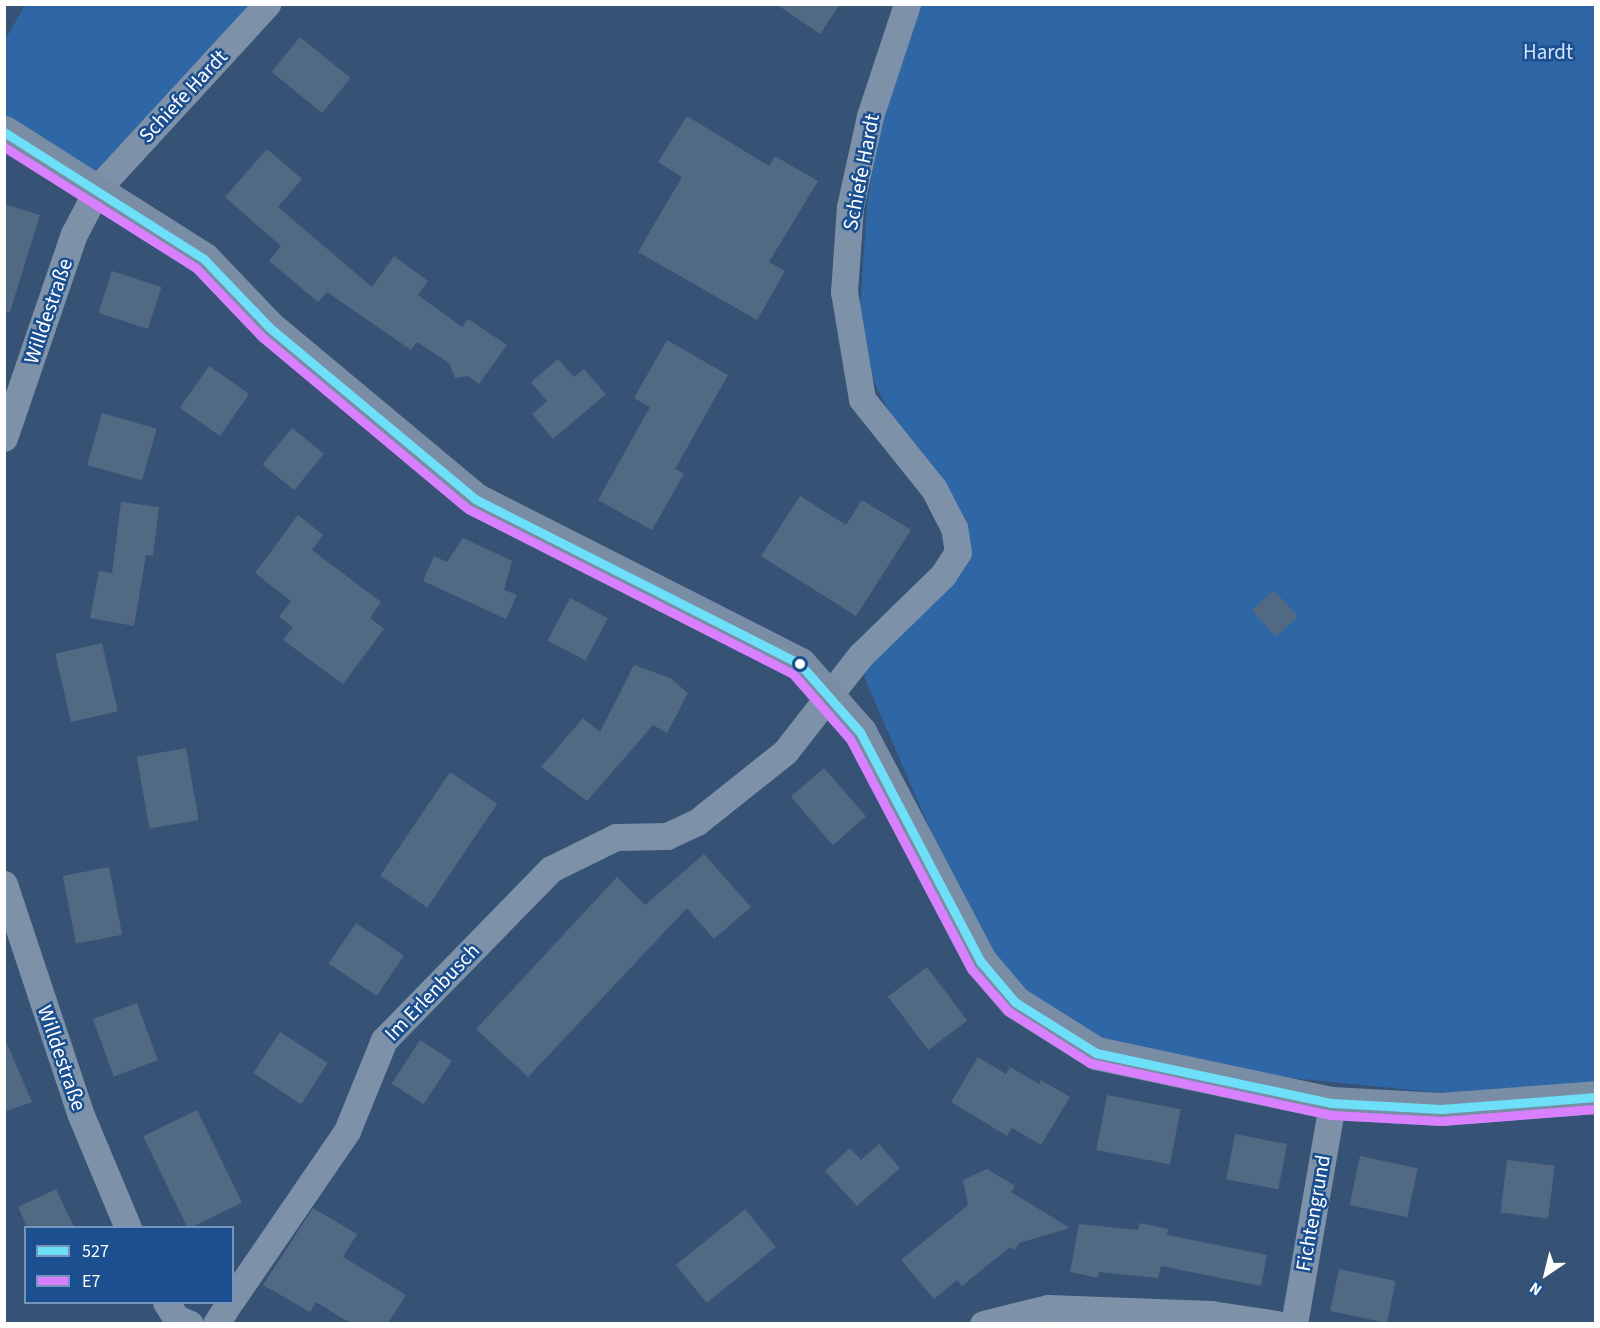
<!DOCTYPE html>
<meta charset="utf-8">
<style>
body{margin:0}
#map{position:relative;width:1600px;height:1328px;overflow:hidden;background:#365274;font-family:"Source Sans 3",sans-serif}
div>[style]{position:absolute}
.green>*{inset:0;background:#2f66a5}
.building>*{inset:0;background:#526984;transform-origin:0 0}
.street>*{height:27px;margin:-13.5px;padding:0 13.5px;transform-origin:13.5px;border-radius:13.5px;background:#7d92a8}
.secondary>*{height:33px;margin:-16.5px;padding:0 16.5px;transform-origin:16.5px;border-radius:16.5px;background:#798da4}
.bus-1>*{height:9px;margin:-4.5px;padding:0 4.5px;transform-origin:4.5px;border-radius:4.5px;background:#6ddff8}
.bus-2>*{height:9px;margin:-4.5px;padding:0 4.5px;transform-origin:4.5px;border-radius:4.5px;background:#d880ff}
.dots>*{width:16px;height:16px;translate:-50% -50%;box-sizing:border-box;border:3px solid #1b4f8f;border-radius:50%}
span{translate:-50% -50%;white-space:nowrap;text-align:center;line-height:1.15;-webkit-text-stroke:5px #1b4f8f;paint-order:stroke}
.park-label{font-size:21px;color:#cfe3fa}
.street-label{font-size:21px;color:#fff}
.frame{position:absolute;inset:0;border:6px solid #fff;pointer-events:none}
.legend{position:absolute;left:24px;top:1226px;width:210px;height:78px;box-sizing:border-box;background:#1b4f8f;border:2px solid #7695bc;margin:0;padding:8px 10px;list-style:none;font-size:18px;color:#fff}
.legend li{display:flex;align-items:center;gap:12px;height:30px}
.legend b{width:30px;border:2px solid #7695bc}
.north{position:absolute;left:1516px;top:1244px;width:60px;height:60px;-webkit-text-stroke:4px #1b4f8f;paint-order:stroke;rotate:215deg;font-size:16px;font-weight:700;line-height:24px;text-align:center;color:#fff}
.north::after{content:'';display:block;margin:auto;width:21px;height:27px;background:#fff;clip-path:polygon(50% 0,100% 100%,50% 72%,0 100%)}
</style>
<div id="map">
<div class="green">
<i style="clip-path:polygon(25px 5px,257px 5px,98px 188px,5px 132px,5px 40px)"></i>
<i style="clip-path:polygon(920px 5px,1595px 5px,1595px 1082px,1472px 1096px,1272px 1076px,1099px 1040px,999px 971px,956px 889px,865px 679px,864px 665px,963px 564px,867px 367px,860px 310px,867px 205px,882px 114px)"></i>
</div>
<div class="building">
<i style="clip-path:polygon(776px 4px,840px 4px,820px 34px)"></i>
<i style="left:300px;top:37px;width:65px;height:45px;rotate:39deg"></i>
<i style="clip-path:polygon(687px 116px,769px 166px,775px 156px,818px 181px,769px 262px,785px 271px,757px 320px,638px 252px,682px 177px,658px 162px)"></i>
<i style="clip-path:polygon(267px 149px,302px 179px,278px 207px,372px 287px,394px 256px,428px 281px,418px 295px,462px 327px,468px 319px,507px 345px,479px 384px,468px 376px,455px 378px,449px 363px,417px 342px,411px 350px,327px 292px,318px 302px,269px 261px,281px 246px,225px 197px)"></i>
<i style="clip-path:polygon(4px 204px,40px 215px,10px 312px,4px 311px)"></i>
<i style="left:112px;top:271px;width:52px;height:44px;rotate:18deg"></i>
<i style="clip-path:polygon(667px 340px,728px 375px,675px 469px,684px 474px,652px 530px,598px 500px,650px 407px,634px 398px)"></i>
<i style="clip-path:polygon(558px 359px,574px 377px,584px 369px,606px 394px,553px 439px,532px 414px,547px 401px,531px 382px)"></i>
<i style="left:209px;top:366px;width:49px;height:51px;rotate:35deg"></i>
<i style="left:102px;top:413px;width:57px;height:54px;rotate:16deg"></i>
<i style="left:292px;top:428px;width:41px;height:47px;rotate:39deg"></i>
<i style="clip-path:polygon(800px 496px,846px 525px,862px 500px,911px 530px,856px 616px,761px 556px)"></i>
<i style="clip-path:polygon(121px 502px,159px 507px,153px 556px,146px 555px,134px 626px,90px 618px,99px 571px,112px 573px)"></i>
<i style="clip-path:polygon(298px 515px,323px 535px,312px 550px,381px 602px,370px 618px,384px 629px,343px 684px,283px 640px,293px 627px,279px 617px,291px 601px,255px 573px)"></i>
<i style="clip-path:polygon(463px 538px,512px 561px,504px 590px,517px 595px,506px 619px,423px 581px,434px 556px,447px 562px)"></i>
<i style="left:1274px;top:590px;width:36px;height:30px;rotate:48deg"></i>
<i style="left:570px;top:598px;width:43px;height:48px;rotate:28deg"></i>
<i style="left:102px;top:643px;width:70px;height:48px;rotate:77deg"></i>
<i style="clip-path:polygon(634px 665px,670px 678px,688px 693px,667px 733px,653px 725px,587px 801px,541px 767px,583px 718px,600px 732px)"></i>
<i style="left:186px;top:748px;width:73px;height:50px;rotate:80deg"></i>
<i style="left:824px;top:768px;width:64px;height:44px;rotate:49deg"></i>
<i style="left:450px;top:772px;width:57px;height:125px;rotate:34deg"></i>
<i style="clip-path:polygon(704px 854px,751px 907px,714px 939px,687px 908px,528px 1077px,476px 1029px,617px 877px,645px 905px)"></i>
<i style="left:109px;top:867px;width:69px;height:47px;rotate:79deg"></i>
<i style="left:356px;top:923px;width:58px;height:49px;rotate:34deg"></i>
<i style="left:927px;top:967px;width:67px;height:49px;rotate:53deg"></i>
<i style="left:137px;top:1003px;width:61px;height:47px;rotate:70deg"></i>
<i style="left:280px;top:1032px;width:57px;height:49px;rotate:33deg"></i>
<i style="clip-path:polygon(4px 1037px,32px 1102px,4px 1112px)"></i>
<i style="left:420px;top:1040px;width:38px;height:52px;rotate:33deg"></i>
<i style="clip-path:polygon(978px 1057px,1006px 1074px,1010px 1067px,1039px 1084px,1041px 1080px,1070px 1097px,1041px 1145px,1012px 1128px,1007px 1136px,951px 1102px)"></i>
<i style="left:1107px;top:1095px;width:75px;height:56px;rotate:11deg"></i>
<i style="left:197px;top:1110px;width:103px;height:60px;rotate:64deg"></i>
<i style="left:1235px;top:1134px;width:53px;height:46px;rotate:11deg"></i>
<i style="clip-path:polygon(879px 1144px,900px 1168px,857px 1206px,825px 1171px,850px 1148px,861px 1160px)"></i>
<i style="left:1360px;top:1156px;width:59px;height:50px;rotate:12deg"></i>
<i style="left:1507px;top:1160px;width:48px;height:53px;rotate:7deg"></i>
<i style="clip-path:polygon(987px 1169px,1015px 1186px,1011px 1192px,1070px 1228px,1019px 1243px,1015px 1250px,1010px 1247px,962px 1286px,957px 1280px,934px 1299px,901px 1260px,968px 1205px,963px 1180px)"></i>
<i style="clip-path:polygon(56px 1189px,74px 1227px,27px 1227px,18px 1207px)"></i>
<i style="clip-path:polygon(313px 1208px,357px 1234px,343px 1257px,406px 1295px,388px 1323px,350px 1323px,316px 1302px,310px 1312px,263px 1285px)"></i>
<i style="left:745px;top:1209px;width:49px;height:89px;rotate:51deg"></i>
<i style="clip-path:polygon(1140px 1223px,1168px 1229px,1167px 1235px,1267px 1255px,1261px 1286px,1161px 1266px,1158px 1278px,1099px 1272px,1098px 1278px,1070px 1272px,1079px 1224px,1138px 1230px)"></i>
<i style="left:1339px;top:1269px;width:58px;height:43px;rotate:12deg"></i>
</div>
<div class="street">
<i style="left:4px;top:438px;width:216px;rotate:-71.1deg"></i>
<i style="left:74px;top:234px;width:52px;rotate:-62.4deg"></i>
<i style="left:98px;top:188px;width:250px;rotate:-47.4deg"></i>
<i style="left:4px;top:884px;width:241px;rotate:71.6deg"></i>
<i style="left:80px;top:1113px;width:125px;rotate:67.3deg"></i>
<i style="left:232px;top:1299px;width:204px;rotate:-55.6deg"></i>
<i style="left:347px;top:1131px;width:98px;rotate:-67.9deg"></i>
<i style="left:384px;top:1040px;width:239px;rotate:-45.7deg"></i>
<i style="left:551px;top:869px;width:72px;rotate:-26.2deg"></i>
<i style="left:616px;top:837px;width:51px;rotate:-1.1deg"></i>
<i style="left:667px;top:836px;width:33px;rotate:-25deg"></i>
<i style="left:697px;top:822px;width:112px;rotate:-38.5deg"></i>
<i style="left:785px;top:752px;width:122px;rotate:-52deg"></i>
<i style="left:860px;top:656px;width:116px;rotate:-44.3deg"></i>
<i style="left:943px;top:575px;width:27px;rotate:-57deg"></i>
<i style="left:958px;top:552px;width:24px;rotate:-99deg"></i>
<i style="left:954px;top:528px;width:44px;rotate:-117.1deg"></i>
<i style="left:934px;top:489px;width:115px;rotate:-128.7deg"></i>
<i style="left:862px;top:399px;width:109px;rotate:-99.5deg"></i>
<i style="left:844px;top:292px;width:85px;rotate:-86deg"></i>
<i style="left:850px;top:207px;width:93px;rotate:-77.6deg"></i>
<i style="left:870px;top:116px;width:118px;rotate:-71.7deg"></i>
<i style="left:166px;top:1302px;width:19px;rotate:58deg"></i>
<i style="left:176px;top:1318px;width:15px;rotate:23deg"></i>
<i style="left:216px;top:1324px;width:26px;rotate:-58deg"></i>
<i style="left:983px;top:1324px;width:67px;rotate:-13.8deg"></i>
<i style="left:1048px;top:1308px;width:163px;rotate:2.1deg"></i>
<i style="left:1211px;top:1314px;width:67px;rotate:8.6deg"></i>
<i style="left:1294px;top:1324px;width:224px;rotate:-80.2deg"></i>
</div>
<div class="secondary">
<i style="left:4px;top:132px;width:237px;rotate:32.4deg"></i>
<i style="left:204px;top:259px;width:95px;rotate:46.3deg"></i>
<i style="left:270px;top:328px;width:267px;rotate:39.8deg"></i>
<i style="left:475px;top:499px;width:364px;rotate:26.9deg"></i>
<i style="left:800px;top:664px;width:91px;rotate:48.6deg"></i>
<i style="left:860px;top:732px;width:260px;rotate:62.3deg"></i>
<i style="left:981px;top:962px;width:52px;rotate:49.6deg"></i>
<i style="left:1015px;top:1002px;width:96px;rotate:32.2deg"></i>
<i style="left:1096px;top:1053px;width:241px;rotate:12deg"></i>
<i style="left:1332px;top:1103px;width:109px;rotate:3.2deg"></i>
<i style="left:1441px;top:1109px;width:155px;rotate:-4.4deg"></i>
</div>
<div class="bus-1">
<i style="left:4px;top:132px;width:237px;rotate:32.4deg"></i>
<i style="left:204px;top:259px;width:95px;rotate:46.3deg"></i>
<i style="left:270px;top:328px;width:267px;rotate:39.8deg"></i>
<i style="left:475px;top:499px;width:364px;rotate:26.9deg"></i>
<i style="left:800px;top:664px;width:91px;rotate:48.6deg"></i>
<i style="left:860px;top:732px;width:260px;rotate:62.3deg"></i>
<i style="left:981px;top:962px;width:52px;rotate:49.6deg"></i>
<i style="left:1015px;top:1002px;width:96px;rotate:32.2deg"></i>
<i style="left:1096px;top:1053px;width:241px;rotate:12deg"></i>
<i style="left:1332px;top:1103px;width:109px;rotate:3.2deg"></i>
<i style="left:1441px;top:1109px;width:155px;rotate:-4.4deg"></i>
</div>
<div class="bus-2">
<i style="left:4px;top:147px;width:227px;rotate:32.2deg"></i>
<i style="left:196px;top:268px;width:95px;rotate:46.3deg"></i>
<i style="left:262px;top:337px;width:268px;rotate:39.9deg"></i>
<i style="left:468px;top:509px;width:364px;rotate:26.9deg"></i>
<i style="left:793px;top:674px;width:86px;rotate:48.8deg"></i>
<i style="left:850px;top:739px;width:261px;rotate:62.2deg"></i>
<i style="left:972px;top:970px;width:55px;rotate:48.7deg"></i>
<i style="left:1008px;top:1011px;width:97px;rotate:32.4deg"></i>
<i style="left:1090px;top:1063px;width:247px;rotate:12.2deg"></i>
<i style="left:1331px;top:1115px;width:111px;rotate:3.1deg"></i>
<i style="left:1442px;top:1121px;width:154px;rotate:-4.5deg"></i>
</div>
<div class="dots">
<i style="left:800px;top:664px;background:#fff"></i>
</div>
<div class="park-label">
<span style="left:1548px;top:52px">Hardt</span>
</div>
<div class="street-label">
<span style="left:183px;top:96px;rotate:-47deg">Schiefe Hardt</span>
<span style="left:861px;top:172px;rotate:-79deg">Schiefe Hardt</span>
<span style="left:48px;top:311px;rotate:-71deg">Willdestraße</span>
<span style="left:432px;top:992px;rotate:-46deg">Im Erlenbusch</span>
<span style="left:62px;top:1058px;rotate:71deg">Willdestraße</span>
<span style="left:1313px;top:1213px;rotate:-80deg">Fichtengrund</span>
</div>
<div class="frame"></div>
<ul class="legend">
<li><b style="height:8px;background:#6ddff8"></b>527</li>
<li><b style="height:8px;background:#d880ff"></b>E7</li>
</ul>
<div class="north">N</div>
</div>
